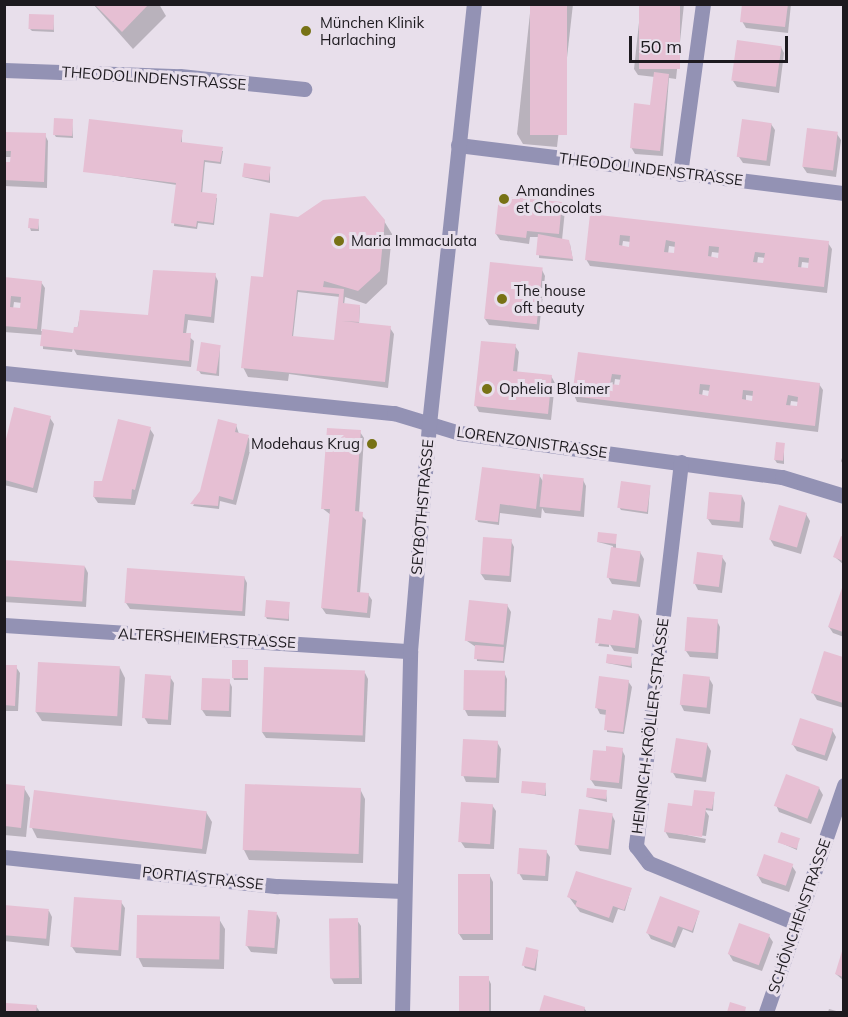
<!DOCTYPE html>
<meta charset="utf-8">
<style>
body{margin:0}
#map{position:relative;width:848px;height:1017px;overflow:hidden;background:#e8dfeb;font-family:Mulish,sans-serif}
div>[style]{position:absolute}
.shadow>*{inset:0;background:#0003}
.building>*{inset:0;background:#e6bfd3;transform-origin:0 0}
.minor>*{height:15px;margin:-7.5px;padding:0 7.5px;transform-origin:7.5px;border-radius:7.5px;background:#9392b4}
.tertiary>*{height:15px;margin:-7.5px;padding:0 7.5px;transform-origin:7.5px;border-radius:7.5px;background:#9392b4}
.dots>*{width:16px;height:16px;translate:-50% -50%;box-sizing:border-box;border:3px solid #e8dfeb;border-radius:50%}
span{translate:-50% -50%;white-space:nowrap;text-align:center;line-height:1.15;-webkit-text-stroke:6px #e8dfeb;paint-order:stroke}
.poi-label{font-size:15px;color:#1d1a1f}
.left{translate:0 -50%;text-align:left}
.right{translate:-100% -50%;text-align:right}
.street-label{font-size:15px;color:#1d1a1f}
.frame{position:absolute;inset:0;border:6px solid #1d1a1f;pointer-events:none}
.scale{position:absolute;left:629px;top:36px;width:159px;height:27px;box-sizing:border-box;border:3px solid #1d1a1f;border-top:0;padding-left:8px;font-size:18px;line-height:21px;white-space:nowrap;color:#1d1a1f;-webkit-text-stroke:4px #e8dfeb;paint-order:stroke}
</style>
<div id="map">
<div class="shadow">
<i style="clip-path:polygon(93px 4px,159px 4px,166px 16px,133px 49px)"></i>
<i style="clip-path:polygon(531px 4px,573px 4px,557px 147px,523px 144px,517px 134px)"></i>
<i style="clip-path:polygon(641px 4px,684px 4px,676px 79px,669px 78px,663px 156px,635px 154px,631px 147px,651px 107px,655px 77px,638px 75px,634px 69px)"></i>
<i style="clip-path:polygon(744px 4px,791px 4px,788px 33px,746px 28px,742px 21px)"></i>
<i style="clip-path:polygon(53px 16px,54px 32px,32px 31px,30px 29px)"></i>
<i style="clip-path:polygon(781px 47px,784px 53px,779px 93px,737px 87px,733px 81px)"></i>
<i style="clip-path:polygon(72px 121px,73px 138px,56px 137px,54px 134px)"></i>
<i style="clip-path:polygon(771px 124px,775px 130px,770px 166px,743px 163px,739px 157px)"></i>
<i style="clip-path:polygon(182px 131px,182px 143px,223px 151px,221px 164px,205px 162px,202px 194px,217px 198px,214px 225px,198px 223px,197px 229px,174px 226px,177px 185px,85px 171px)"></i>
<i style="clip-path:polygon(4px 133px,45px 135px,48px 141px,47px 188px,4px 186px,4px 163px,12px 164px,12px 157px,4px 157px)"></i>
<i style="clip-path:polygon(837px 134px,841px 140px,836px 177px,807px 173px,803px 167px)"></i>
<i style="clip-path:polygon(270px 168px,270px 183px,243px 177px)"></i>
<i style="clip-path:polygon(561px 204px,565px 210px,562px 240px,570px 244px,573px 261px,539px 258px,539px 237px,530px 237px,529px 244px,500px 240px,496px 234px)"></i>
<i style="clip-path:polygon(evenodd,591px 216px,828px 243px,832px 249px,827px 293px,590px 266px,586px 259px,591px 216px,623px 241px,631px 242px,630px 248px,622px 247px,623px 241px,591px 216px,669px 246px,676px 247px,675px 254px,668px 254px,669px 246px,591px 216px,712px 252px,720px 253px,719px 259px,711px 258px,712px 252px,591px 216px,758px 257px,765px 258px,765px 265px,757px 264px,758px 257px,591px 216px,802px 262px,810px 263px,809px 270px,801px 269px,802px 262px)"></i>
<i style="clip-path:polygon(evenodd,299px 219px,384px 221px,392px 234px,387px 284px,366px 304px,345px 297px,344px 305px,360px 307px,359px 324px,390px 328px,394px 334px,388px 388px,289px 374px,288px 381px,248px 377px,243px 367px,266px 279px,299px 219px,298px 292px,340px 297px,335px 342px,293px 337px,298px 292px)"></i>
<i style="clip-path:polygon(38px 220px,39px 231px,31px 231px,30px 228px)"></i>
<i style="clip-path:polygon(542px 270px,545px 276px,539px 330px,489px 325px,485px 319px)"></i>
<i style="clip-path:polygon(evenodd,215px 275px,218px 281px,214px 323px,188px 320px,186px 334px,194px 341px,191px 367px,77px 355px,73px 348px,72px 352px,43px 349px,43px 335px,4px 332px,4px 279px,41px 282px,45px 288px,41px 331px,72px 334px,75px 339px,81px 311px,149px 317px,215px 275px,14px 302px,22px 303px,21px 310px,13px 309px,14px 302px)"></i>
<i style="clip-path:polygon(220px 346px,219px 376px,201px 374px,199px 371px)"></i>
<i style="clip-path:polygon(515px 346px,519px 352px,517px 373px,551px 376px,555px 383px,551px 420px,479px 412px,476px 406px)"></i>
<i style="clip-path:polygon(evenodd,579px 354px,819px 384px,823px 390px,818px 432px,577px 402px,574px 395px,579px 354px,615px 379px,622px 380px,621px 387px,614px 386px,615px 379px,579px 354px,703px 390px,710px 391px,710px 397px,702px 396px,703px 390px,579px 354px,746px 395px,754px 396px,753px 403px,746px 401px,746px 395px,579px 354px,791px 401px,799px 402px,798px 408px,790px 407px,791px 401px)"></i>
<i style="clip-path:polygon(15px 409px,50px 418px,54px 424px,37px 493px,4px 485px,4px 449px)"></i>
<i style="clip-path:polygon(236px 425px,239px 434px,248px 437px,252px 443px,236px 505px,220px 501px,219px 509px,193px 506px)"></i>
<i style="clip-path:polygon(150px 429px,154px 435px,135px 505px,98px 503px,94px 497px,103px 482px)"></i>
<i style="clip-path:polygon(360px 432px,364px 438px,359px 513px,366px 520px,360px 593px,368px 594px,372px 600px,370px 618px,326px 614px,322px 608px,331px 515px,322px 508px)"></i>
<i style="clip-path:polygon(784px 445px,784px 464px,777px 463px,775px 460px)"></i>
<i style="clip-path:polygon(844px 452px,844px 466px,841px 461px)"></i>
<i style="clip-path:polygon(539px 475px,544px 483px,583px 480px,586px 486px,584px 517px,545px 513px,542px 508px,541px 518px,500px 513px,499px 525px,478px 522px,477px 519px)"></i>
<i style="clip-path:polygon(650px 487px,648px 514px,621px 510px,619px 507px)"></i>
<i style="clip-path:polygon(742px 496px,745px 503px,743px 528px,712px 525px,708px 519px)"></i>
<i style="clip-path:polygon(806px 514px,810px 521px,801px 554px,774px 546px,770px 539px)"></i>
<i style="clip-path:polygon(616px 535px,616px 549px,640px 552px,644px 559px,640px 587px,612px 584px,608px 577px,613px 546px,598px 542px)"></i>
<i style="clip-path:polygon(842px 538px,844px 539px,844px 565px,835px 557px)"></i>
<i style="clip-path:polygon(511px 541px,514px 547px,511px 582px,485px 580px,481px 574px)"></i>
<i style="clip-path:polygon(722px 557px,726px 563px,722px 593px,698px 590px,695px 584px)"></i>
<i style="clip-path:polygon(4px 561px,85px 567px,88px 573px,86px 607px,4px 602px)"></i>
<i style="clip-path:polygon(244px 577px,247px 583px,245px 616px,130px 609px,126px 603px)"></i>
<i style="clip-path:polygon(842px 590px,844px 591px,844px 637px,833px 633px,829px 627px)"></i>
<i style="clip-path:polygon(289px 604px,289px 621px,267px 619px,266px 617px)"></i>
<i style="clip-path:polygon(507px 605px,511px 612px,504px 663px,477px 661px,476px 647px,467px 641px)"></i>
<i style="clip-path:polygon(639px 615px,642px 621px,638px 654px,614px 651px,609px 643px,609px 647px,598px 646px,610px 621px)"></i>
<i style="clip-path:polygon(717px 621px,720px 627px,718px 659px,690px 657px,686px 651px)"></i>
<i style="clip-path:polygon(825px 653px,844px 658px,844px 708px,817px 700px,813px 693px)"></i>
<i style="clip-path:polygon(631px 659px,632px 668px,607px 663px)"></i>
<i style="clip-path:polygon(247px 662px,248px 680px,234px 680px,233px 677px)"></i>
<i style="clip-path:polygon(4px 666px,16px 667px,20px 673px,18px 711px,4px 711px)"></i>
<i style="clip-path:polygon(120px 668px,125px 678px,122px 726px,42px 721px,36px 712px)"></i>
<i style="clip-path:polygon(504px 672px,507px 679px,506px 717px,468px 716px,465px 710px)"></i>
<i style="clip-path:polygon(365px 673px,368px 679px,365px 742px,266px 738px,262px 732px)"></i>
<i style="clip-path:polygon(170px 677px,174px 683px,171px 725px,148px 724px,144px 717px)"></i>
<i style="clip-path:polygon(709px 678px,713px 685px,710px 714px,684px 711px,681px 705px)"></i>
<i style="clip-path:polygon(229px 681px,232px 687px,231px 717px,206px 716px,202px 710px)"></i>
<i style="clip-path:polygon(628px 681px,632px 687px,624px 734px,607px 732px,607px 715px,600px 714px,597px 708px)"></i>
<i style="clip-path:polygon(832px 730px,836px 737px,827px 761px,797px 751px,793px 745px)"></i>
<i style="clip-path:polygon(497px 742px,501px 749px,499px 783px,466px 782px,463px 775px)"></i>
<i style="clip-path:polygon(707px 744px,711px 751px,706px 782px,676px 778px,672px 771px)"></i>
<i style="clip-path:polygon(622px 750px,625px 756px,622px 789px,595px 786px,591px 780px,607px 753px)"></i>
<i style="clip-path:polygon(545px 784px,546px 796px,523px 792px)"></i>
<i style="clip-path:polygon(4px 786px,24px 788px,30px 798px,26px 837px,4px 835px)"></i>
<i style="clip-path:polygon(819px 788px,823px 795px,811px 824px,779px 812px,776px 805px)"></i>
<i style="clip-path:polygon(360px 789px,365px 799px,363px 863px,249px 860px,244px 850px)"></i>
<i style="clip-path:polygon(606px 792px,607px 802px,587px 797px)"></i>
<i style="clip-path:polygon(714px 794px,713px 811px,705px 810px,709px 816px,706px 836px,668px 831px,706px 839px,705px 843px,669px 838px,665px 831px)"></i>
<i style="clip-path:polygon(492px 805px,496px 811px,494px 849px,465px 848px,461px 842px)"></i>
<i style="clip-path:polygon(206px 812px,212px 822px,206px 854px,37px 838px,32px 828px)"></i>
<i style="clip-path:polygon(612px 815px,615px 821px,611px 855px,580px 851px,576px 845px)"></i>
<i style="clip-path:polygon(798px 839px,797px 850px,779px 842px)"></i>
<i style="clip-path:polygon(546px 851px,550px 857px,548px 881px,523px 880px,519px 873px)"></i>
<i style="clip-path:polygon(792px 866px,796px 872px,789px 892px,762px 883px,758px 876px)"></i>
<i style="clip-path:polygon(490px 876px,493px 882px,493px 940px,463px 940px,459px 934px)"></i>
<i style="clip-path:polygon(631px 889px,625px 911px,618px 909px,613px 923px,580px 912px,569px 897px)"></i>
<i style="clip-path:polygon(121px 902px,125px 908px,121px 956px,76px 953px,72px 947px)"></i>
<i style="clip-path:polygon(4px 906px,49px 911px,52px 917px,49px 946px,4px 941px)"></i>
<i style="clip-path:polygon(699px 912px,693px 933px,683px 929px,675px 948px,651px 939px,647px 932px)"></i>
<i style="clip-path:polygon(277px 914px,280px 920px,277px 954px,251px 952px,247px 946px)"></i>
<i style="clip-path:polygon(219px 919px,225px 929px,224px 969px,143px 967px,138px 957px)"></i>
<i style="clip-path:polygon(357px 920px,361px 926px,362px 984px,334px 984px,331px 978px)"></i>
<i style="clip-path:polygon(769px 936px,773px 942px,762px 971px,733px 961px,729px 954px)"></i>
<i style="clip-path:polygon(538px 951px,536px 971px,525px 968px,524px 966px)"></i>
<i style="clip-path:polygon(844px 952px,844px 981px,836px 974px)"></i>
<i style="clip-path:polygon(488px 978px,491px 984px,491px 1012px,461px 1012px)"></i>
<i style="clip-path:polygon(545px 997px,584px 1008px,587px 1012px,541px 1012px)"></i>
<i style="clip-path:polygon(8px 1004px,36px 1006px,40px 1012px,7px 1012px)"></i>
<i style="clip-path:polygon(829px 1009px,840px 1012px,828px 1012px)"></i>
</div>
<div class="building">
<i style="clip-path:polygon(94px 4px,149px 4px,122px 32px)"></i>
<i style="left:530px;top:4px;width:37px;height:131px"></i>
<i style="left:639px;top:4px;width:41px;height:65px"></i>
<i style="clip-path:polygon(742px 4px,788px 4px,785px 27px,740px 22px)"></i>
<i style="left:29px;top:14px;width:25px;height:15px;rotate:2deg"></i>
<i style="left:737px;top:40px;width:45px;height:41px;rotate:8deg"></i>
<i style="clip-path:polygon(654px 72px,669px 74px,660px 151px,630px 148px,634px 103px,650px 105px)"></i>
<i style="left:54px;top:118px;width:19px;height:17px;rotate:3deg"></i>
<i style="clip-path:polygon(89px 119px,183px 130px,181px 142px,223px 147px,220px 162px,204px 160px,201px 192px,217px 194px,213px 223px,197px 221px,196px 227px,171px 223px,176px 183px,83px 172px)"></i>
<i style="left:742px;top:119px;width:30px;height:38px;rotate:8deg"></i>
<i style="left:807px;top:128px;width:31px;height:39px;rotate:7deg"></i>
<i style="clip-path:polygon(4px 132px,46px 133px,44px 182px,4px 180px,4px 162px,10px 162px,11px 151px,4px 151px)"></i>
<i style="left:244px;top:163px;width:27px;height:14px;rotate:8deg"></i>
<i style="clip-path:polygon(evenodd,365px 196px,385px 220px,380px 271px,358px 291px,324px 281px,323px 287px,344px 289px,343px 303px,360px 305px,359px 322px,342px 321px,391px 326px,385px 382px,241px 368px,251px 276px,263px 277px,270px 213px,298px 217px,323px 200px,365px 196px,297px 290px,339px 294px,334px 340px,292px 336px,297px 290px)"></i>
<i style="clip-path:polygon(499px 196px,562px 202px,559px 234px,527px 231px,526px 238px,495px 234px)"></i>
<i style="clip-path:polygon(evenodd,590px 214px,829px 241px,824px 287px,585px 260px,590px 214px,620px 235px,630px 236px,629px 247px,619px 245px,620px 235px,590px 214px,666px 240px,675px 242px,674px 253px,664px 252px,666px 240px,590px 214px,709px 246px,719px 247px,718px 258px,708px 256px,709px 246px,590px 214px,755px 252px,765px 253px,763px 263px,753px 262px,755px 252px,590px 214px,799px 257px,809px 258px,808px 268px,798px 267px,799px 257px)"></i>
<i style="left:29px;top:218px;width:10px;height:10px;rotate:6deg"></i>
<i style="clip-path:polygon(538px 234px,569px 240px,573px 259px,536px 255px)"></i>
<i style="left:490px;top:262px;width:53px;height:57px;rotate:6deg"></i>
<i style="clip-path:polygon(153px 270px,216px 273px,211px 317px,185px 314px,183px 333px,191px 333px,189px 361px,40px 346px,42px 329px,73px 333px,74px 327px,78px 327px,80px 310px,148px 315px)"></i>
<i style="clip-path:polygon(evenodd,4px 277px,42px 281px,37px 329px,4px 326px,4px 277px,11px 296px,21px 297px,20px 308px,10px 307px,11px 296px)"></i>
<i style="clip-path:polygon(481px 341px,516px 344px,513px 371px,552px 375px,548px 414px,474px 406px)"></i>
<i style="left:201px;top:342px;width:20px;height:29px;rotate:9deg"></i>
<i style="clip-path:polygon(evenodd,578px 352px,820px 383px,815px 426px,572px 396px,578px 352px,612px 374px,621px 375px,619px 385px,610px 384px,612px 374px,578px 352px,700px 384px,710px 385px,708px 396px,699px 394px,700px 384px,578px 352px,743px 390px,753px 391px,752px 401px,742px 399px,743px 390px,578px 352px,788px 395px,798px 397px,797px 406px,786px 405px,788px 395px)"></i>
<i style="clip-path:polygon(14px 407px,51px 416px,33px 488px,5px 480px,5px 443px)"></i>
<i style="clip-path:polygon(118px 419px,151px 427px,135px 490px,132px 489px,131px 499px,93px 497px,94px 481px,102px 481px)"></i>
<i style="clip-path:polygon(218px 419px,237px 424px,235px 432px,249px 435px,233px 500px,219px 496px,218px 506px,190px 504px,200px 491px)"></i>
<i style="clip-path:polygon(327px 428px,361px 430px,355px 511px,363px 512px,357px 592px,369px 593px,367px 613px,321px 608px,330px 509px,321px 509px)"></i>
<i style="left:776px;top:442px;width:9px;height:18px;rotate:6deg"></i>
<i style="clip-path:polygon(482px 467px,540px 474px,536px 509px,500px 504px,498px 522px,475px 520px)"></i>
<i style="left:543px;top:474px;width:41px;height:33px;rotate:6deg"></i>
<i style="left:621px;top:481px;width:30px;height:27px;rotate:8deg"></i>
<i style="left:709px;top:492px;width:33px;height:27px;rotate:5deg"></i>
<i style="left:779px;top:505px;width:29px;height:36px;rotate:16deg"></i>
<i style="left:598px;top:532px;width:19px;height:10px;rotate:6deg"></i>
<i style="clip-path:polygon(841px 536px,843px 537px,843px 561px,833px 557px)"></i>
<i style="left:483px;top:537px;width:29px;height:37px;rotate:4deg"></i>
<i style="left:611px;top:547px;width:30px;height:31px;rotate:8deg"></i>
<i style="left:697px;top:552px;width:26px;height:32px;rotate:7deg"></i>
<i style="left:4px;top:560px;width:81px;height:36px;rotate:4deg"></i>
<i style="left:127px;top:568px;width:118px;height:35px;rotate:4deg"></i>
<i style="clip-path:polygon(842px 588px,843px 589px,843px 632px,828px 627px)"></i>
<i style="left:266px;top:600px;width:24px;height:17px;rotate:5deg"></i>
<i style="left:469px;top:600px;width:39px;height:41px;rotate:6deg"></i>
<i style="clip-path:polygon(613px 610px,639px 614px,635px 648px,595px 643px,598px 618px,611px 620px)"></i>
<i style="left:687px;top:617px;width:31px;height:34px;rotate:4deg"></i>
<i style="left:475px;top:645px;width:29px;height:14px;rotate:4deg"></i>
<i style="clip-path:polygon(824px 651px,843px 657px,843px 703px,811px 693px)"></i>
<i style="left:607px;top:654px;width:25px;height:9px;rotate:7deg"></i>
<i style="left:232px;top:660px;width:16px;height:18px"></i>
<i style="left:38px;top:662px;width:82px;height:50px;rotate:3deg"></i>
<i style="clip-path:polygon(4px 665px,17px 665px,15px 706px,4px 705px)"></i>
<i style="left:264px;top:667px;width:101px;height:65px;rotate:2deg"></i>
<i style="left:464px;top:670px;width:41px;height:40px;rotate:1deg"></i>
<i style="left:145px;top:674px;width:26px;height:44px;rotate:4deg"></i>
<i style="left:683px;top:674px;width:27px;height:31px;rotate:6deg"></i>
<i style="clip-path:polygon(599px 676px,629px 680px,623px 732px,604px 730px,606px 710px,595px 708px)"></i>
<i style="left:202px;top:678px;width:28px;height:32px;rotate:2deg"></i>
<i style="left:800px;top:718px;width:35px;height:28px;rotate:18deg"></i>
<i style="left:676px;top:738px;width:32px;height:35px;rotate:9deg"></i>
<i style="left:463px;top:739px;width:35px;height:37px;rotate:3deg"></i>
<i style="clip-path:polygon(606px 746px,623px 748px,619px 783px,590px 780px,593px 750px,606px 751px)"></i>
<i style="left:786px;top:774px;width:36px;height:34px;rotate:21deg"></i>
<i style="left:522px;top:781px;width:24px;height:12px;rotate:5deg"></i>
<i style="clip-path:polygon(5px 784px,25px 786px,21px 828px,5px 826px)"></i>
<i style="left:245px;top:784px;width:116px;height:66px;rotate:2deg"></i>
<i style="left:587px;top:788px;width:20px;height:9px;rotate:6deg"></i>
<i style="left:34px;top:790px;width:174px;height:38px;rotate:7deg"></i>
<i style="clip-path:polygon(694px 790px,715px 792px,712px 809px,706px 808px,702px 837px,664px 832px,668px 803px,692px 806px)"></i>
<i style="left:461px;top:802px;width:32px;height:40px;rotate:4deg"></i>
<i style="left:579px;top:809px;width:34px;height:36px;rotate:7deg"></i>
<i style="left:781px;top:832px;width:20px;height:11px;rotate:18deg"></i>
<i style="left:519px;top:848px;width:28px;height:26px;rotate:4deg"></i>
<i style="left:764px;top:854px;width:31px;height:23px;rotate:19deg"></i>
<i style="clip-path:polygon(576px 871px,632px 888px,624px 910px,613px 906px,609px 918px,575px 906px,577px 901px,567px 897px)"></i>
<i style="left:458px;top:874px;width:32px;height:60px"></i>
<i style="clip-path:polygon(660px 896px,700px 911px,692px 931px,678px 926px,672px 943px,646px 933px)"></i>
<i style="left:74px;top:897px;width:48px;height:50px;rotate:4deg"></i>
<i style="left:4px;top:905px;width:45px;height:30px;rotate:5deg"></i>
<i style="left:248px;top:910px;width:29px;height:36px;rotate:4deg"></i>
<i style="left:137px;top:915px;width:83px;height:43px;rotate:1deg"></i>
<i style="left:358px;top:918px;width:60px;height:29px;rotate:89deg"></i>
<i style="left:739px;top:923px;width:33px;height:33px;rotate:20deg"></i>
<i style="left:526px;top:947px;width:13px;height:19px;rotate:13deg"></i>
<i style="clip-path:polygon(843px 948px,843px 977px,835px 974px)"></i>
<i style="left:459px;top:976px;width:30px;height:36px"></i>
<i style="clip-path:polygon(544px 995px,585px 1007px,584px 1012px,539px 1012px)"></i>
<i style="clip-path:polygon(730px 1002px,746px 1007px,745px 1012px,727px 1012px)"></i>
<i style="clip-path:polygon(6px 1003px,37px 1005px,36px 1012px,5px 1012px)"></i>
</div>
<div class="minor">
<i style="left:4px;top:70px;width:176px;rotate:2deg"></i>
<i style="left:180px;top:76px;width:125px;rotate:6deg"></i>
<i style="left:458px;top:145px;width:389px;rotate:7.1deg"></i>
<i style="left:680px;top:174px;width:172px;rotate:-82.3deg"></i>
<i style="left:4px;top:373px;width:392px;rotate:5.9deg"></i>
<i style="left:394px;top:413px;width:69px;rotate:16.9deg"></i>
<i style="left:460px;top:433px;width:325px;rotate:7.8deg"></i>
<i style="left:782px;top:477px;width:65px;rotate:17deg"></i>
<i style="left:681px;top:462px;width:387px;rotate:96.7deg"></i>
<i style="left:636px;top:846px;width:21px;rotate:53deg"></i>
<i style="left:649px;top:863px;width:159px;rotate:22.2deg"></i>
<i style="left:4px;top:625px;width:407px;rotate:3.7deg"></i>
<i style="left:4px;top:857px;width:275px;rotate:6.1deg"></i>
<i style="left:277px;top:886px;width:126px;rotate:2.3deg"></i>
<i style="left:766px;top:1012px;width:240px;rotate:-71deg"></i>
</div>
<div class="tertiary">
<i style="left:402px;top:1012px;width:361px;rotate:-88.7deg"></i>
<i style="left:410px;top:651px;width:228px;rotate:-85.2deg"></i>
<i style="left:429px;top:424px;width:422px;rotate:-83.9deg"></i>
</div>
<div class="dots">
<i style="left:306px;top:31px;background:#777215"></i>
<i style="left:504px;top:199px;background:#777215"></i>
<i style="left:339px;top:241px;background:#777215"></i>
<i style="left:502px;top:299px;background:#777215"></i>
<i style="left:487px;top:389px;background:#777215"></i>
<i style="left:372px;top:444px;background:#777215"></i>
</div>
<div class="poi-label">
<span class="left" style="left:320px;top:31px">München Klinik<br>Harlaching</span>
<span class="left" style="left:516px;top:199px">Amandines<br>et Chocolats</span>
<span class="left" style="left:351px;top:241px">Maria Immaculata</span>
<span class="left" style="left:514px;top:299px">The house<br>oft beauty</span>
<span class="left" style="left:499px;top:389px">Ophelia Blaimer</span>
<span class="right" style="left:360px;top:444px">Modehaus Krug</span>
</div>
<div class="street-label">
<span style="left:154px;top:78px;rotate:4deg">THEODOLINDENSTRASSE</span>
<span style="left:651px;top:169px;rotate:7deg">THEODOLINDENSTRASSE</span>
<span style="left:532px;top:442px;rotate:8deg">LORENZONISTRASSE</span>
<span style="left:422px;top:507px;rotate:-85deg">SEYBOTHSTRASSE</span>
<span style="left:207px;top:638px;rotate:3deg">ALTERSHEIMERSTRASSE</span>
<span style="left:650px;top:726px;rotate:-83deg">HEINRICH-KRÖLLER-STRASSE</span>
<span style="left:203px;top:878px;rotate:6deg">PORTIASTRASSE</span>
<span style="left:799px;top:916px;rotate:-71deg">SCHÖNCHENSTRASSE</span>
</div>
<div class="frame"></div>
<div class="scale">50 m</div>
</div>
